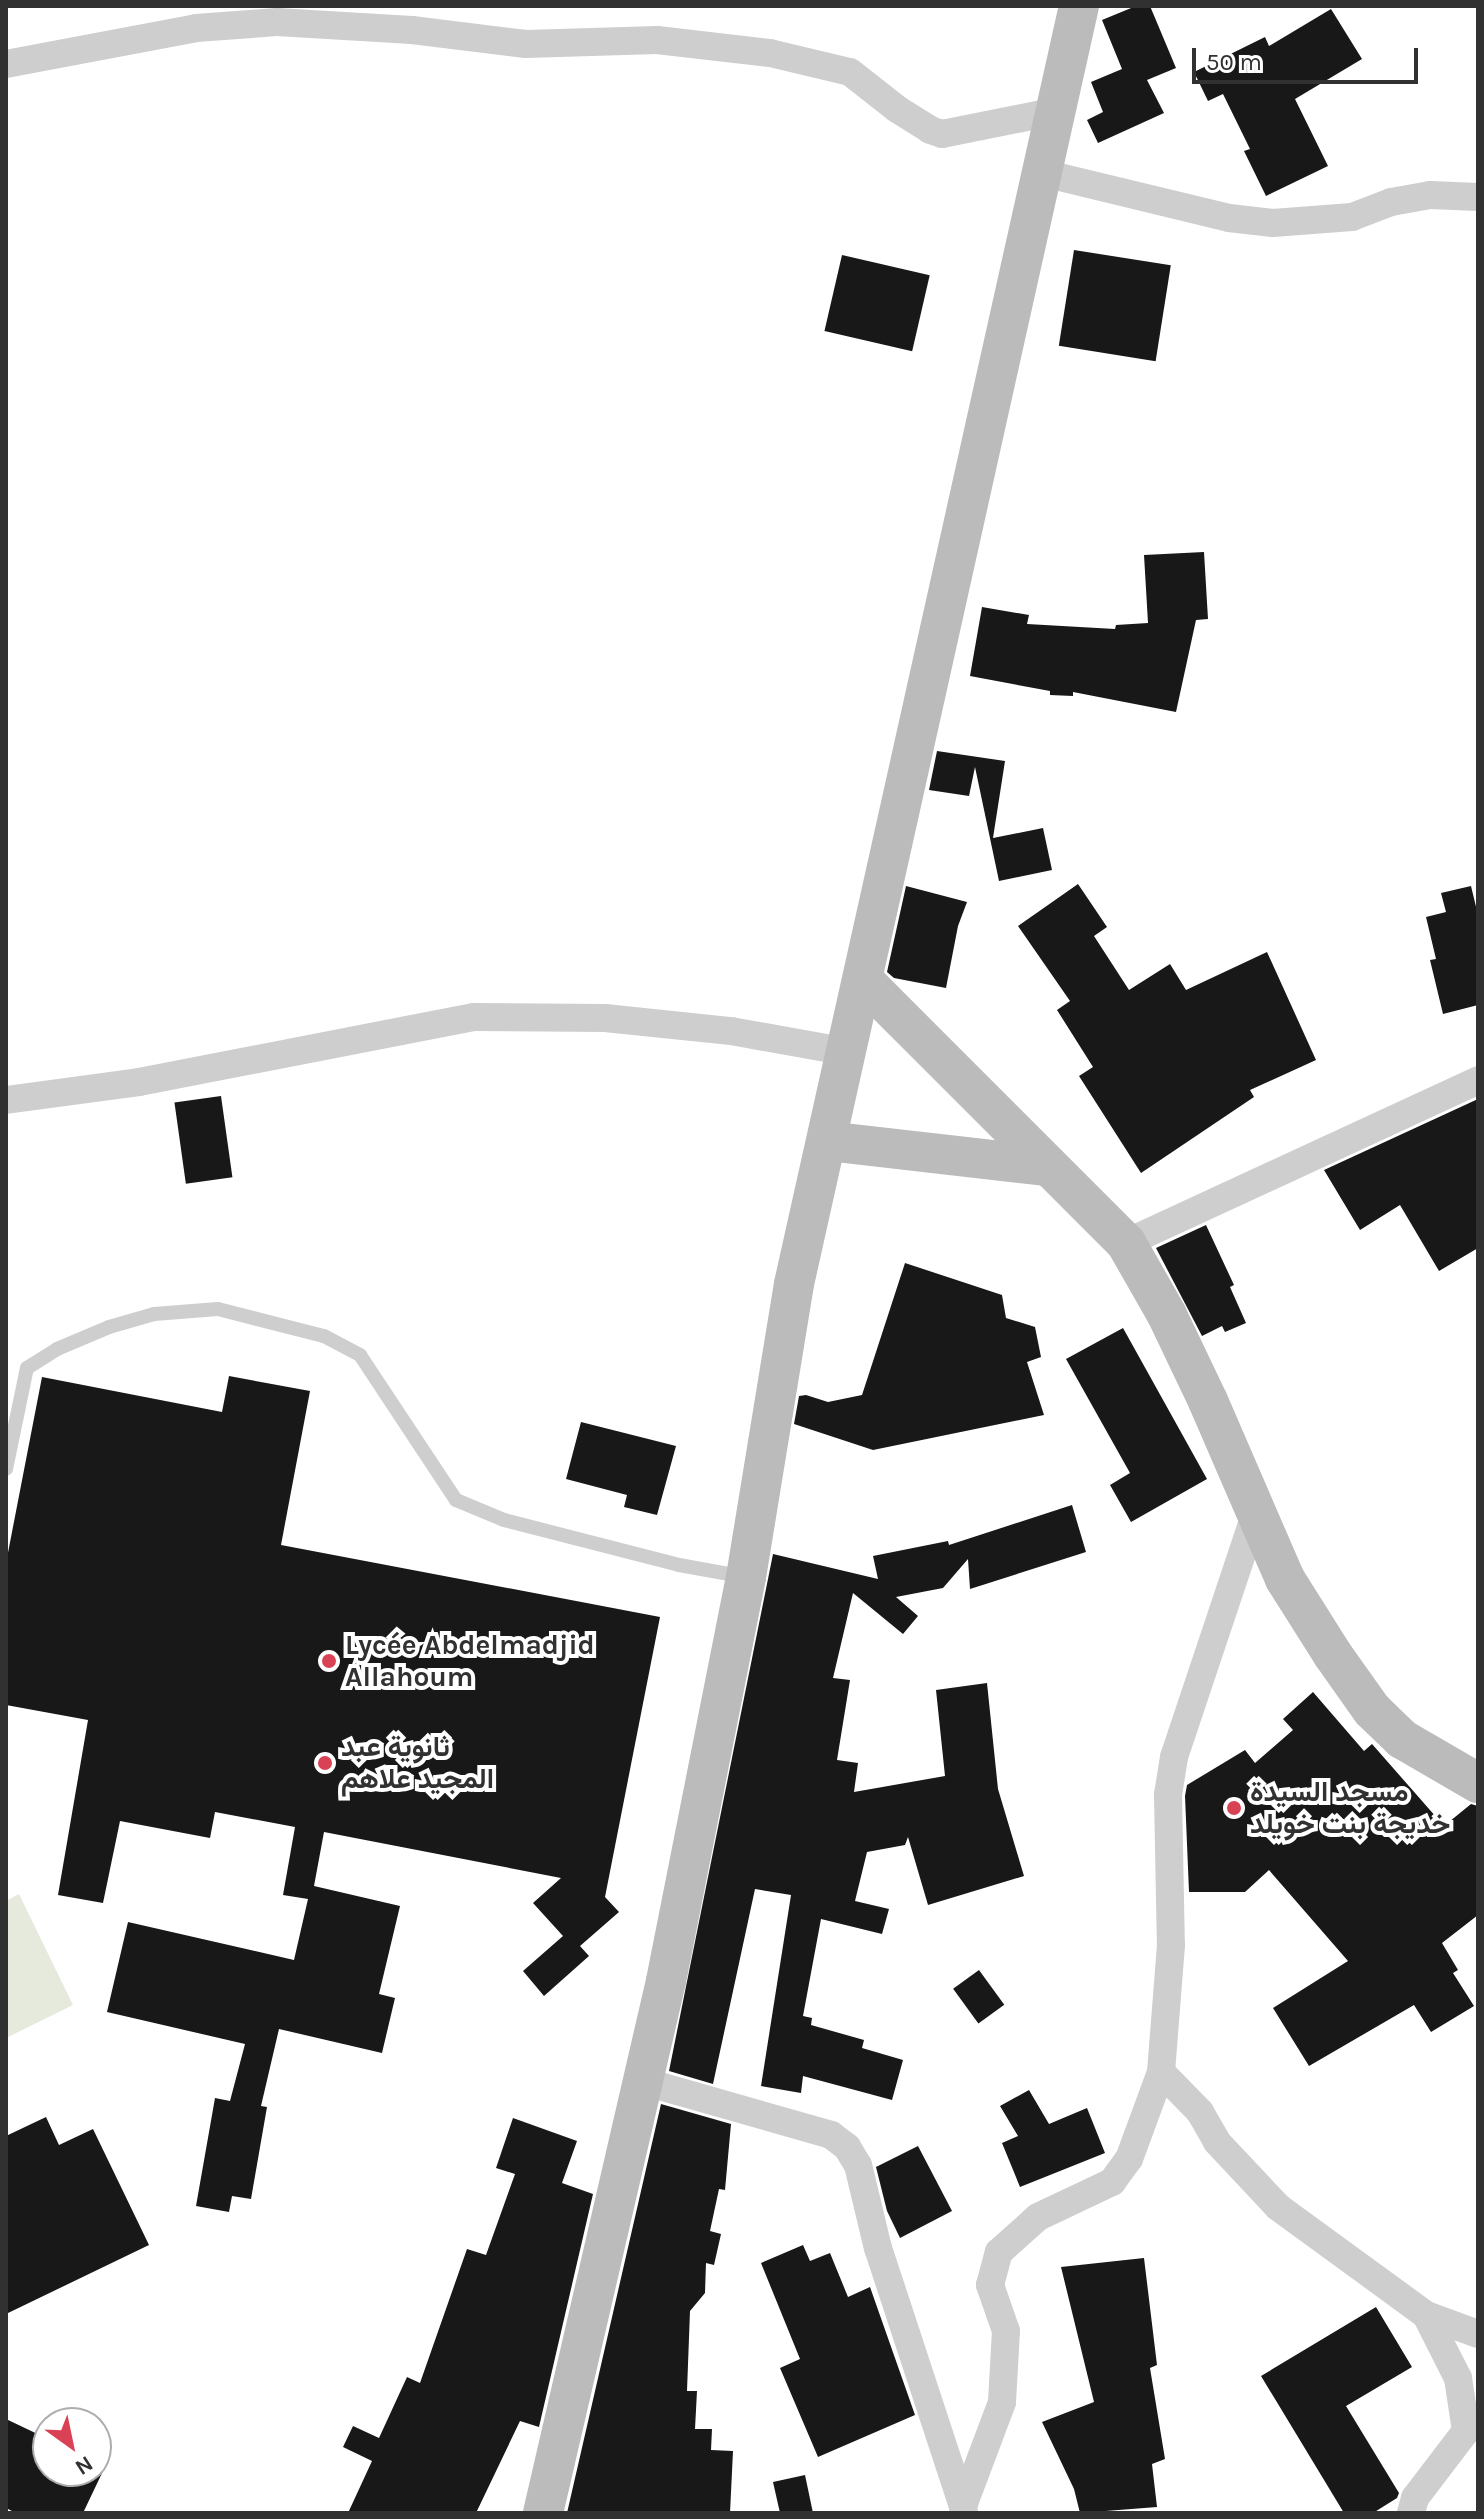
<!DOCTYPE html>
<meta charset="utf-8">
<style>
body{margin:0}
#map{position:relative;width:1484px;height:2519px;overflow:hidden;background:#fff;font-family:Karla,Vazirmatn,sans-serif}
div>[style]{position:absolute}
.green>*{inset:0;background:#e5eadd}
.building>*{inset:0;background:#181818;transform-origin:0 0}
.lane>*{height:14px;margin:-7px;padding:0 7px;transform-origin:7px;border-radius:7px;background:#cecece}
.street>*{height:28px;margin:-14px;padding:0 14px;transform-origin:14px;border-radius:14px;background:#cecece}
.secondary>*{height:40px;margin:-20px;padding:0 20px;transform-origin:20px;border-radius:20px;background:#bbb}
.dots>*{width:22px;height:22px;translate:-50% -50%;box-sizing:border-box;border:4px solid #fff;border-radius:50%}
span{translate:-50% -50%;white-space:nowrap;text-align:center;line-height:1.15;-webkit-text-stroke:8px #fff;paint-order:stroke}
.poi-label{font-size:28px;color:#313131;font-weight:700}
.left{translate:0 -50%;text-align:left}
.frame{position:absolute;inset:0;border:8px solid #313131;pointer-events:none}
.north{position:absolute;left:32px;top:2407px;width:80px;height:80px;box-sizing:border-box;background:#fff;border:2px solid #adadad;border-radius:50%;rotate:147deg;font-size:22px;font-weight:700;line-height:32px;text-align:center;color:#313131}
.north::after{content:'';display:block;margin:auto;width:28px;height:36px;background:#d94255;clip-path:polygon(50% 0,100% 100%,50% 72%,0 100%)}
.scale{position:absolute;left:1192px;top:48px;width:226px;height:36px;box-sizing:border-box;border:4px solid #313131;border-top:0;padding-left:10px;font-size:24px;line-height:28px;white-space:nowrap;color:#313131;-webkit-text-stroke:6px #fff;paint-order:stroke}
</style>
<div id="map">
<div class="green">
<i style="clip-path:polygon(19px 1894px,73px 2005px,6px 2038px,6px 1901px)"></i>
</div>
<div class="building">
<i style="clip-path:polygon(1136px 6px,1150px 6px,1176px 68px,1147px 80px,1164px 113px,1098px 143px,1087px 120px,1103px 112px,1091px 82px,1122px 69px,1102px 20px)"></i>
<i style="clip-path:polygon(1331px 9px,1362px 59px,1295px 99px,1328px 166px,1266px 196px,1244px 151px,1250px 149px,1223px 94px,1208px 101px,1194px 72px,1265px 37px,1269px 46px)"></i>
<i style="left:1074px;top:250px;width:98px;height:97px;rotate:9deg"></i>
<i style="left:842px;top:255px;width:90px;height:78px;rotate:13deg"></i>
<i style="clip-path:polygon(1204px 552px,1208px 619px,1196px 620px,1176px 712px,1073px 692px,1073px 696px,1050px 695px,1050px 691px,970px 676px,982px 607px,1029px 615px,1027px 624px,1115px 629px,1116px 625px,1148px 623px,1144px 555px)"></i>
<i style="clip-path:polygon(937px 751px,1005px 761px,993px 838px,1043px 828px,1052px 870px,999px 881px,975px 767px,969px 796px,929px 790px)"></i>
<i style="clip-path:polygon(1078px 884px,1107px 927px,1094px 936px,1129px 990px,1170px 964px,1186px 990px,1267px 952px,1316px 1060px,1250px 1090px,1254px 1097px,1141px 1173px,1079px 1076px,1093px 1067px,1057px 1010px,1070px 1001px,1018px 926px)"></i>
<i style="clip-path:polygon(906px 886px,967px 902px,958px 926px,946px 988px,894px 978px,887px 972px)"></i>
<i style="clip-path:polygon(1471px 886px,1478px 915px,1478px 1005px,1443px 1014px,1430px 960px,1436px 959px,1426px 917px,1446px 912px,1441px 893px)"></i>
<i style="left:221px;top:1096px;width:82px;height:47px;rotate:82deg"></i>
<i style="clip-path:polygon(1478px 1099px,1478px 1248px,1439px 1271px,1400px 1205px,1360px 1230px,1324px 1170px)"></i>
<i style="clip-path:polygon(1206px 1225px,1234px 1285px,1230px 1287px,1246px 1323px,1225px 1332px,1222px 1326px,1202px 1336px,1156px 1248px)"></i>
<i style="clip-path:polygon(905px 1263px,1002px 1295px,1006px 1318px,1035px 1327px,1041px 1357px,1027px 1362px,1044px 1415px,873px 1450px,794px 1424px,799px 1396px,806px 1395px,828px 1402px,862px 1395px)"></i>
<i style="clip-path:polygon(1123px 1328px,1207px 1479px,1131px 1522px,1110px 1485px,1130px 1473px,1066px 1359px)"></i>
<i style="clip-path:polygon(229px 1376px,310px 1391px,281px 1545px,660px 1617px,605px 1897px,619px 1912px,580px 1946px,589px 1956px,544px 1996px,523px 1971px,563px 1936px,533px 1903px,561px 1878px,324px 1832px,314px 1886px,400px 1906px,379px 1994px,395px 1998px,382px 2053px,279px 2029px,261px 2106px,267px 2107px,251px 2199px,232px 2196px,229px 2212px,196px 2206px,215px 2098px,230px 2101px,245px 2044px,107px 2012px,128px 1922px,294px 1960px,308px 1899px,283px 1895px,295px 1827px,215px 1812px,210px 1838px,120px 1821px,103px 1903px,58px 1895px,88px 1720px,6px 1705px,6px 1563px,42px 1377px,222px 1412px)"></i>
<i style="clip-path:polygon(581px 1422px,676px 1446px,657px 1515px,624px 1507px,627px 1495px,566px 1479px)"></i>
<i style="clip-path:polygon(1072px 1505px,1086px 1552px,970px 1589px,968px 1559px,943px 1588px,896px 1597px,918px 1616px,903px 1634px,853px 1593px,833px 1678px,850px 1680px,837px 1760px,858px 1763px,854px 1792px,945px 1776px,936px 1690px,987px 1683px,998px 1789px,1024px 1876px,928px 1905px,908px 1837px,905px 1845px,867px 1852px,855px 1901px,889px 1909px,882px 1934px,821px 1919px,803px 2016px,812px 2018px,811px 2025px,864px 2040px,862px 2048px,903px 2060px,892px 2100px,803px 2076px,801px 2093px,761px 2086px,791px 1895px,755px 1889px,713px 2084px,669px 2071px,773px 1554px,878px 1579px,873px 1556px,948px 1541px,949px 1545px)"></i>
<i style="clip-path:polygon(1313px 1692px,1364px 1751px,1372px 1744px,1444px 1826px,1471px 1804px,1478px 1806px,1478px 1915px,1442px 1943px,1458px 1970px,1453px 1973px,1474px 2006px,1431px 2032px,1414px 2005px,1309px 2066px,1273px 2008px,1348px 1961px,1269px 1870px,1245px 1892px,1189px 1892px,1185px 1796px,1187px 1785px,1245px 1750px,1255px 1763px,1293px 1730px,1283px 1719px)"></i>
<i style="left:979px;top:1970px;width:43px;height:32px;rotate:54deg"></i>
<i style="clip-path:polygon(1029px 2090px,1049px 2124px,1087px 2108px,1105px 2153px,1020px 2187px,1002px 2143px,1018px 2136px,1000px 2106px)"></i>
<i style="clip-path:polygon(661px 2104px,731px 2124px,725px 2190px,719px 2189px,710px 2231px,721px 2234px,714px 2265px,706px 2263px,705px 2293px,690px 2311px,687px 2391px,697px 2391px,695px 2429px,712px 2429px,711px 2450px,733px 2451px,730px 2513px,567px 2513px)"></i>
<i style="clip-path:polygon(46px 2117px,59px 2145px,93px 2129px,149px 2245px,6px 2314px,6px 2136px)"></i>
<i style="clip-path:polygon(513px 2118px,577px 2141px,562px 2183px,593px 2194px,539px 2427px,520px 2421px,476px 2513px,348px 2513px,372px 2461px,343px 2447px,353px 2426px,379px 2438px,407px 2377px,420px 2383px,467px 2249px,486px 2255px,515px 2174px,496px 2168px)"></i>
<i style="clip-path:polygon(918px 2146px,952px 2211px,900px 2238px,887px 2211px,876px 2167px)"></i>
<i style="clip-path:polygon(803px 2245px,810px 2261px,830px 2253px,848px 2297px,870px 2287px,915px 2415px,818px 2457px,780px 2368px,800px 2359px,761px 2263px)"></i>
<i style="clip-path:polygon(1144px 2258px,1157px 2365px,1150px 2368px,1165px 2459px,1152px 2464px,1157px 2507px,1080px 2513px,1074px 2489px,1042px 2422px,1094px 2402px,1061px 2267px)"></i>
<i style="clip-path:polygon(1376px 2307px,1412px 2367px,1346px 2406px,1399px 2493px,1397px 2498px,1373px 2513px,1344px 2513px,1261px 2376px)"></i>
<i style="clip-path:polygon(6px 2419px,48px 2439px,48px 2471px,103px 2471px,83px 2513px,16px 2513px,6px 2508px)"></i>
<i style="clip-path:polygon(805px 2475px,813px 2513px,780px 2513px,773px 2482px)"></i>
</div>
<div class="lane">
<i style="left:6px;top:1469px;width:103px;rotate:-78.3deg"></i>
<i style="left:27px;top:1368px;width:36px;rotate:-32deg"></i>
<i style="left:57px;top:1349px;width:56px;rotate:-22.9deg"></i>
<i style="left:109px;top:1327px;width:47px;rotate:-16.1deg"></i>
<i style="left:154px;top:1314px;width:64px;rotate:-4.5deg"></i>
<i style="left:218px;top:1309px;width:109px;rotate:14.3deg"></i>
<i style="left:324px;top:1336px;width:41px;rotate:27.8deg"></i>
<i style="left:360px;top:1355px;width:174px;rotate:56.5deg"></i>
<i style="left:456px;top:1500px;width:52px;rotate:22.6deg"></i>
<i style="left:504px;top:1520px;width:181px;rotate:14.4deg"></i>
<i style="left:679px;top:1565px;width:67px;rotate:10.3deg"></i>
</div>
<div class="street">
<i style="left:6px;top:64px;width:193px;rotate:-10.7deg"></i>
<i style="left:196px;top:28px;width:81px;rotate:-4.2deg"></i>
<i style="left:277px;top:22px;width:135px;rotate:3.4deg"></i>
<i style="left:412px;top:30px;width:115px;rotate:7deg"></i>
<i style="left:526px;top:44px;width:131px;rotate:-1.7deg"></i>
<i style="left:657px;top:40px;width:114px;rotate:6.6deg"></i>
<i style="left:770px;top:53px;width:82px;rotate:13.4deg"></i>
<i style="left:850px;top:72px;width:60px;rotate:38.2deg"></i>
<i style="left:897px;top:109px;width:39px;rotate:32deg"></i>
<i style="left:930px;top:130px;width:13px;rotate:18deg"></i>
<i style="left:942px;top:134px;width:117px;rotate:-11.3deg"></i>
<i style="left:1043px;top:173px;width:191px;rotate:13.6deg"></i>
<i style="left:1229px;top:218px;width:44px;rotate:6.5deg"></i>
<i style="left:1273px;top:223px;width:79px;rotate:-4.3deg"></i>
<i style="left:1352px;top:217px;width:42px;rotate:-21deg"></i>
<i style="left:1391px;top:202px;width:40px;rotate:-10deg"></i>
<i style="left:1430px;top:195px;width:48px;rotate:2.4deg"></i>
<i style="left:6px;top:1100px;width:134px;rotate:-7.7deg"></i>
<i style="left:139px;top:1082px;width:341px;rotate:-11deg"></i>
<i style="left:474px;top:1017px;width:131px;rotate:0.4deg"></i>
<i style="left:605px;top:1018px;width:127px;rotate:5.9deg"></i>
<i style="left:731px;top:1031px;width:119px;rotate:10.2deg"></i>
<i style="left:1126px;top:1243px;width:388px;rotate:-24.8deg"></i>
<i style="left:1256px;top:1512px;width:258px;rotate:108.5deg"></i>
<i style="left:1174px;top:1757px;width:38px;rotate:99deg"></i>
<i style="left:1168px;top:1795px;width:150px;rotate:88.9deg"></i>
<i style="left:1171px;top:1945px;width:127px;rotate:94.5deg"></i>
<i style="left:1161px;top:2072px;width:56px;rotate:45.7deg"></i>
<i style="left:1200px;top:2112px;width:34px;rotate:60deg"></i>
<i style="left:1217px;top:2142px;width:89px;rotate:46.8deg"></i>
<i style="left:1278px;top:2207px;width:183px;rotate:36.1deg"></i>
<i style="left:1426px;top:2315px;width:71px;rotate:63.1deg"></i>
<i style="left:1458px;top:2378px;width:54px;rotate:81.4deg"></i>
<i style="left:1466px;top:2431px;width:84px;rotate:127.3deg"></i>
<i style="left:1415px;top:2498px;width:16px;rotate:105deg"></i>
<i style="left:642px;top:2081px;width:197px;rotate:15.9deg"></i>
<i style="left:831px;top:2135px;width:20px;rotate:37deg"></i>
<i style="left:847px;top:2147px;width:21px;rotate:59deg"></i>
<i style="left:858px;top:2165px;width:85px;rotate:76.5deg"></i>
<i style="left:878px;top:2248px;width:272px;rotate:71.8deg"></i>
<i style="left:1426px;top:2315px;width:55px;rotate:20.1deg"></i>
<i style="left:964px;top:2513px;width:7px;rotate:-98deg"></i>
<i style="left:963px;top:2506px;width:111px;rotate:-69.4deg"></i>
<i style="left:1002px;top:2402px;width:71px;rotate:-86.8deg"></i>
<i style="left:1006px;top:2331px;width:49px;rotate:-109.2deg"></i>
<i style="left:990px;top:2285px;width:34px;rotate:-75deg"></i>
<i style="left:999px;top:2252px;width:52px;rotate:-41.9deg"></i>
<i style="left:1038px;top:2217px;width:82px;rotate:-25.3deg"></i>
<i style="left:1112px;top:2182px;width:29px;rotate:-54deg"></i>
<i style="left:1129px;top:2159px;width:93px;rotate:-69.8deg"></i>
</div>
<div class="secondary">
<i style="left:864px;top:981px;width:371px;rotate:45deg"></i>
<i style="left:1126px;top:1243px;width:83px;rotate:60.3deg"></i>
<i style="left:1167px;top:1315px;width:95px;rotate:64.5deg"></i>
<i style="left:1208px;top:1401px;width:194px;rotate:66.6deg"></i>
<i style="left:1285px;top:1579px;width:90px;rotate:57.7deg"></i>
<i style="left:1333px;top:1655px;width:67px;rotate:54.7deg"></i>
<i style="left:1372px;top:1710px;width:42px;rotate:44deg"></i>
<i style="left:1402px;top:1739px;width:88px;rotate:30.1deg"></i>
<i style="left:827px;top:1141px;width:222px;rotate:6.5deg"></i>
<i style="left:543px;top:2513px;width:546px;rotate:-76.98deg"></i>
<i style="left:666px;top:1981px;width:412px;rotate:-78.8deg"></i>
<i style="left:746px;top:1577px;width:297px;rotate:-80.7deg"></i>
<i style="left:794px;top:1284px;width:1309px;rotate:-77.43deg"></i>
</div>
<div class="dots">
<i style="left:329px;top:1661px;background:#d94255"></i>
<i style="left:325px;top:1763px;background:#d94255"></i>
<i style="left:1234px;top:1808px;background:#d94255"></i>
</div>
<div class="poi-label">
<span class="left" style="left:345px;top:1661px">Lycée Abdelmadjid<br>Allahoum</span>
<span class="left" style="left:341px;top:1763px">ثانوية عبد<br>المجيد علاهم</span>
<span class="left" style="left:1250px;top:1808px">مسجد السيدة<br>خديجة بنت خويلد</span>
</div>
<div class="frame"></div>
<div class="north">N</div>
<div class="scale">50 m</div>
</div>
